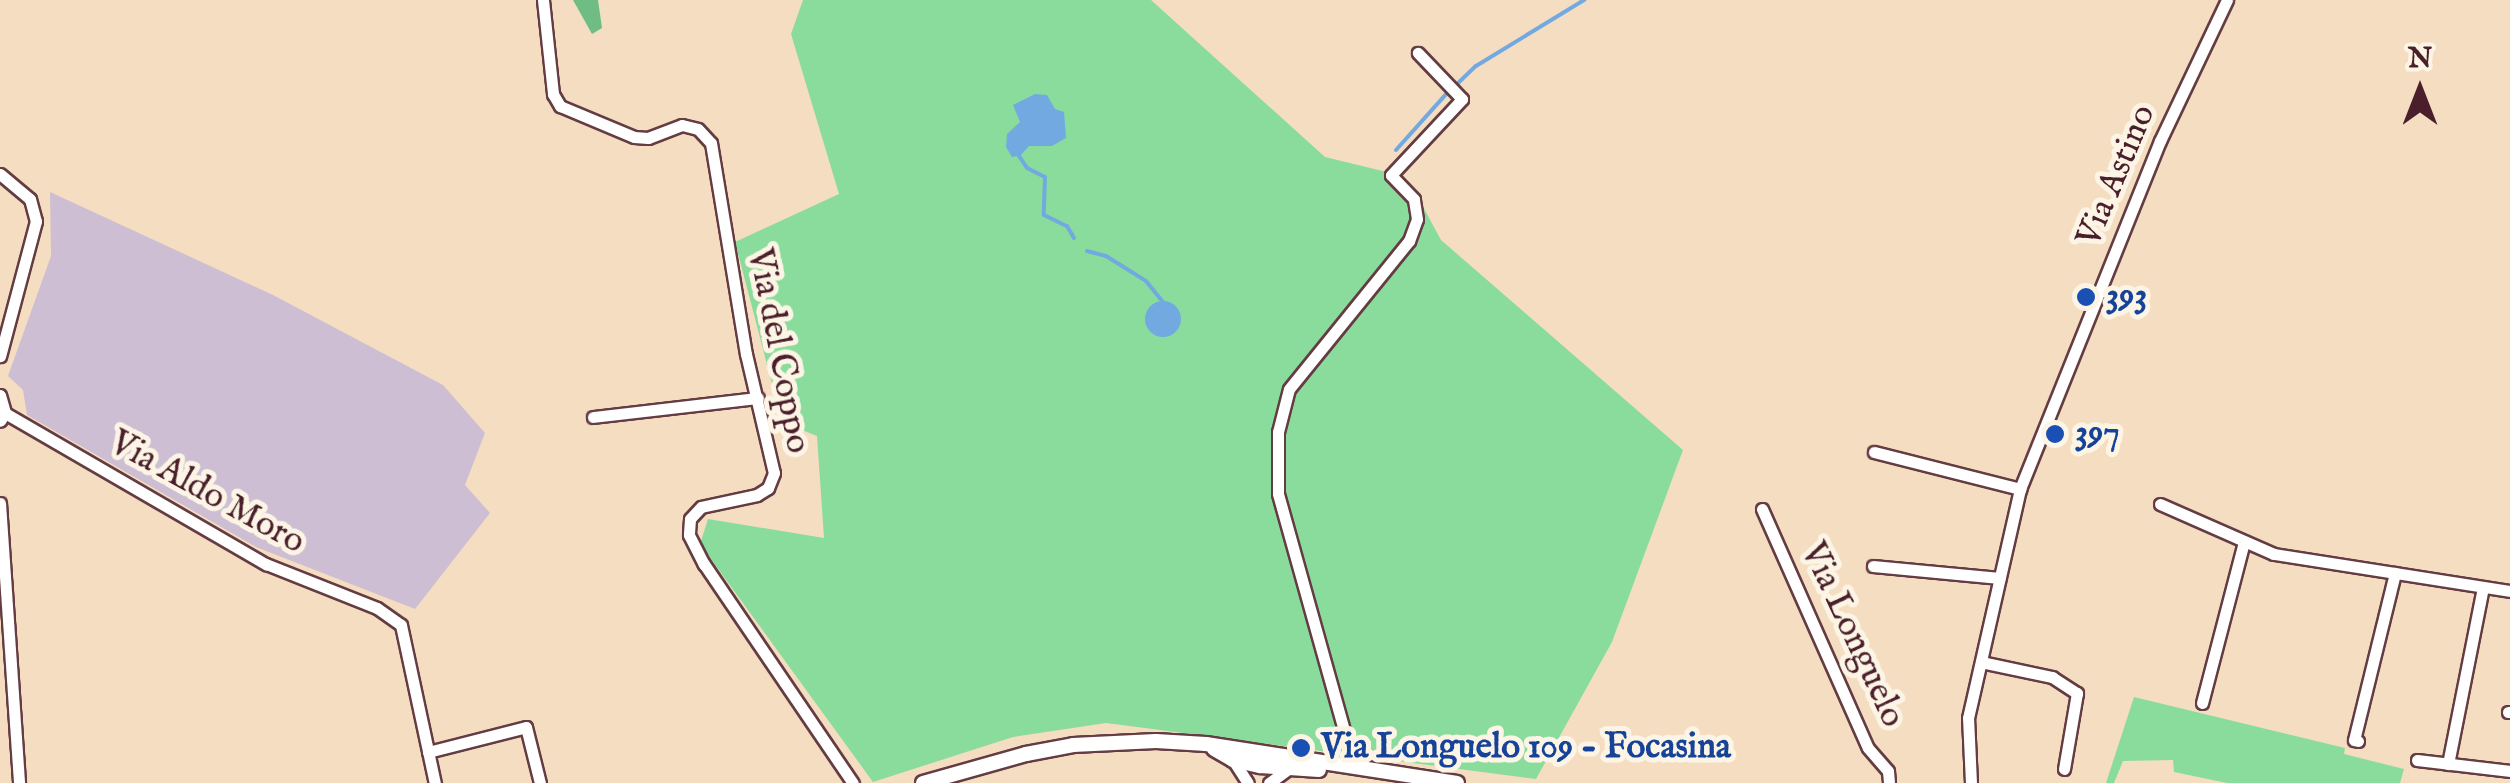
<!DOCTYPE html>
<style>
body{margin:0}
#map{position:relative;width:2510px;height:783px;overflow:hidden;background:#f5ddc1;font-family:"IM FELL English",serif}
div>[style]{position:absolute}
.industrial>*{inset:0;background:#cdbed3}
.green>*{inset:0;background:#8adc9c}
.forest>*{inset:0;background:#6fbc84}
.water>*{inset:0;background:#72a9e0}
.round{border-radius:50%}
.stream>*{height:4px;margin:-2px;padding:0 2px;transform-origin:2px;border-radius:2px;background:#72a9e0}
.roads{filter:drop-shadow(2px 0 #643c42) drop-shadow(-2px 0 #643c42) drop-shadow(0 2px #643c42) drop-shadow(0 -2px #643c42)}
.minor>*{height:11px;margin:-5.5px;padding:0 5.5px;transform-origin:5.5px;border-radius:5.5px;background:#fff}
.tertiary>*{height:14px;margin:-7px;padding:0 7px;transform-origin:7px;border-radius:7px;background:#fff}
.dots>*{width:28px;height:28px;translate:-50% -50%;box-sizing:border-box;border:5px solid #fcf5e5;border-radius:50%}
span{translate:-50% -50%;white-space:nowrap;text-align:center;line-height:1.15;-webkit-text-stroke:10px #fcf5e5;paint-order:stroke}
.street-label{font-size:35px;color:#4a1f2b}
.transit-label{font-size:35px;color:#164399;font-weight:700}
.left{translate:0 -50%;text-align:left}
.north{position:absolute;left:2370px;top:40px;width:100px;height:100px;-webkit-text-stroke:8px #fcf5e5;paint-order:stroke;rotate:0deg;font-size:28px;font-weight:700;line-height:40px;text-align:center;color:#4a1f2b}
.north::after{content:'';display:block;margin:auto;width:35px;height:45px;background:#4a1f2b;clip-path:polygon(50% 0,100% 100%,50% 72%,0 100%)}
</style>
<div id="map">
<div class="industrial">
<i style="clip-path:polygon(50px 192px,273px 295px,443px 385px,485px 433px,465px 485px,490px 513px,415px 609px,256px 547px,27px 415px,23px 390px,8px 376px,51px 256px)"></i>
</div>
<div class="green">
<i style="clip-path:polygon(803px 0,1151px 0,1325px 157px,1395px 174px,1415px 192px,1441px 240px,1683px 450px,1612px 642px,1536px 779px,1106px 723px,1013px 737px,873px 782px,700px 544px,708px 519px,824px 538px,817px 436px,782px 422px,735px 242px,839px 194px,791px 34px)"></i>
<i style="clip-path:polygon(2134px 697px,2345px 748px,2344px 754px,2404px 769px,2400px 783px,2227px 783px,2174px 772px,2173px 760px,2123px 761px,2114px 783px,2106px 783px)"></i>
</div>
<div class="forest">
<i style="clip-path:polygon(573px 0,598px 0,602px 28px,592px 34px)"></i>
</div>
<div class="water">
<i style="clip-path:polygon(1035px 94px,1047px 95px,1055px 109px,1064px 112px,1066px 138px,1052px 146px,1029px 146px,1021px 155px,1012px 157px,1006px 147px,1007px 134px,1020px 122px,1013px 105px)"></i>
<i class="round" style="left:1145px;top:301px;width:36px;height:36px"></i>
</div>
<div class="stream">
<i style="left:1455px;top:86px;width:29px;rotate:-44deg"></i>
<i style="left:1476px;top:66px;width:127px;rotate:-31.4deg"></i>
<i style="left:1396px;top:150px;width:78px;rotate:-48.1deg"></i>
<i style="left:1019px;top:156px;width:14px;rotate:56deg"></i>
<i style="left:1027px;top:168px;width:20px;rotate:27deg"></i>
<i style="left:1045px;top:177px;width:38px;rotate:92deg"></i>
<i style="left:1044px;top:215px;width:25px;rotate:26deg"></i>
<i style="left:1067px;top:226px;width:14px;rotate:60deg"></i>
<i style="left:1087px;top:251px;width:20px;rotate:15deg"></i>
<i style="left:1106px;top:256px;width:47px;rotate:32deg"></i>
<i style="left:1146px;top:281px;width:27px;rotate:51deg"></i>
</div>
<div class="roads">
<div class="minor">
<i style="left:543px;top:0;width:95px;rotate:83.9deg"></i>
<i style="left:553px;top:94px;width:14px;rotate:60deg"></i>
<i style="left:560px;top:106px;width:80px;rotate:22.7deg"></i>
<i style="left:634px;top:137px;width:14px;rotate:4deg"></i>
<i style="left:648px;top:138px;width:36px;rotate:-21deg"></i>
<i style="left:682px;top:125px;width:16px;rotate:14deg"></i>
<i style="left:698px;top:129px;width:19px;rotate:47deg"></i>
<i style="left:711px;top:143px;width:214px;rotate:80.6deg"></i>
<i style="left:746px;top:354px;width:122px;rotate:76.8deg"></i>
<i style="left:774px;top:473px;width:16px;rotate:112deg"></i>
<i style="left:768px;top:488px;width:13px;rotate:148deg"></i>
<i style="left:757px;top:495px;width:57px;rotate:167.9deg"></i>
<i style="left:701px;top:507px;width:16px;rotate:133deg"></i>
<i style="left:690px;top:519px;width:16px;rotate:94deg"></i>
<i style="left:689px;top:535px;width:33px;rotate:63deg"></i>
<i style="left:704px;top:564px;width:265px;rotate:55.8deg"></i>
<i style="left:0;top:174px;width:39px;rotate:40deg"></i>
<i style="left:30px;top:199px;width:23px;rotate:75deg"></i>
<i style="left:36px;top:221px;width:140px;rotate:104.9deg"></i>
<i style="left:0;top:395px;width:19px;rotate:74deg"></i>
<i style="left:5px;top:413px;width:9px;rotate:122deg"></i>
<i style="left:5px;top:413px;width:302px;rotate:30.1deg"></i>
<i style="left:266px;top:564px;width:119px;rotate:21.6deg"></i>
<i style="left:377px;top:608px;width:29px;rotate:35deg"></i>
<i style="left:401px;top:625px;width:162px;rotate:77.9deg"></i>
<i style="left:593px;top:417px;width:166px;rotate:-6.6deg"></i>
<i style="left:1874px;top:452px;width:151px;rotate:14.2deg"></i>
<i style="left:0;top:503px;width:281px;rotate:86.1deg"></i>
<i style="left:2160px;top:504px;width:124px;rotate:23.7deg"></i>
<i style="left:2274px;top:554px;width:239px;rotate:8.9deg"></i>
<i style="left:1762px;top:509px;width:261px;rotate:66.1deg"></i>
<i style="left:1868px;top:748px;width:30px;rotate:49deg"></i>
<i style="left:1888px;top:771px;width:12px;rotate:85deg"></i>
<i style="left:1873px;top:566px;width:127px;rotate:5.4deg"></i>
<i style="left:1981px;top:662px;width:73px;rotate:11.9deg"></i>
<i style="left:2052px;top:677px;width:30px;rotate:33deg"></i>
<i style="left:2077px;top:693px;width:77px;rotate:99.7deg"></i>
<i style="left:2202px;top:703px;width:166px;rotate:-75.4deg"></i>
<i style="left:2508px;top:712px;width:2px"></i>
<i style="left:2358px;top:741px;width:4px;rotate:-166deg"></i>
<i style="left:2354px;top:740px;width:172px;rotate:-76.2deg"></i>
<i style="left:428px;top:752px;width:101px;rotate:-14.3deg"></i>
<i style="left:526px;top:727px;width:58px;rotate:76deg"></i>
<i style="left:1233px;top:760px;width:27px;rotate:57deg"></i>
<i style="left:2417px;top:760px;width:94px;rotate:6.7deg"></i>
<i style="left:2448px;top:764px;width:179px;rotate:-78.8deg"></i>
<i style="left:1354px;top:766px;width:283px;rotate:-105.6deg"></i>
<i style="left:1278px;top:493px;width:61px;rotate:-90deg"></i>
<i style="left:1278px;top:432px;width:44px;rotate:-75.7deg"></i>
<i style="left:1289px;top:389px;width:191px;rotate:-51deg"></i>
<i style="left:1409px;top:241px;width:23px;rotate:-70deg"></i>
<i style="left:1417px;top:219px;width:20px;rotate:-99deg"></i>
<i style="left:1414px;top:199px;width:33px;rotate:-134deg"></i>
<i style="left:1391px;top:175px;width:104px;rotate:-46.9deg"></i>
<i style="left:1462px;top:99px;width:64px;rotate:-133.7deg"></i>
<i style="left:1269px;top:783px;width:27px;rotate:-36deg"></i>
<i style="left:1971px;top:783px;width:65px;rotate:-92.6deg"></i>
<i style="left:1968px;top:718px;width:235px;rotate:-77.2deg"></i>
<i style="left:2020px;top:489px;width:375px;rotate:-68.1deg"></i>
<i style="left:2160px;top:141px;width:156px;rotate:-64.6deg"></i>
</div>
<div class="tertiary">
<i style="left:1214px;top:749px;width:22px;rotate:30deg"></i>
<i style="left:1233px;top:760px;width:28px;rotate:13deg"></i>
<i style="left:1260px;top:766px;width:59px;rotate:3.9deg"></i>
<i style="left:923px;top:783px;width:107px;rotate:-15.7deg"></i>
<i style="left:1026px;top:754px;width:48px;rotate:-10.8deg"></i>
<i style="left:1073px;top:745px;width:83px;rotate:-2.8deg"></i>
<i style="left:1156px;top:741px;width:50px;rotate:3.4deg"></i>
<i style="left:1206px;top:744px;width:254px;rotate:8.8deg"></i>
</div>
</div>
<div class="dots">
<i style="left:2086px;top:297px;background:#1a4fb4"></i>
<i style="left:2055px;top:434px;background:#1a4fb4"></i>
<i style="left:1301px;top:748px;background:#1a4fb4"></i>
</div>
<div class="street-label">
<span style="left:2117px;top:176px;rotate:-67deg">Via Astino</span>
<span style="left:778px;top:351px;rotate:79deg">Via del Coppo</span>
<span style="left:207px;top:493px;rotate:29deg">Via Aldo Moro</span>
<span style="left:1852px;top:635px;rotate:65deg">Via Longuelo</span>
</div>
<div class="transit-label">
<span class="left" style="left:2106px;top:297px">393</span>
<span class="left" style="left:2075px;top:434px">397</span>
<span class="left" style="left:1321px;top:748px">Via Longuelo 109 - Focasina</span>
</div>
<div class="north">N</div>
</div>
